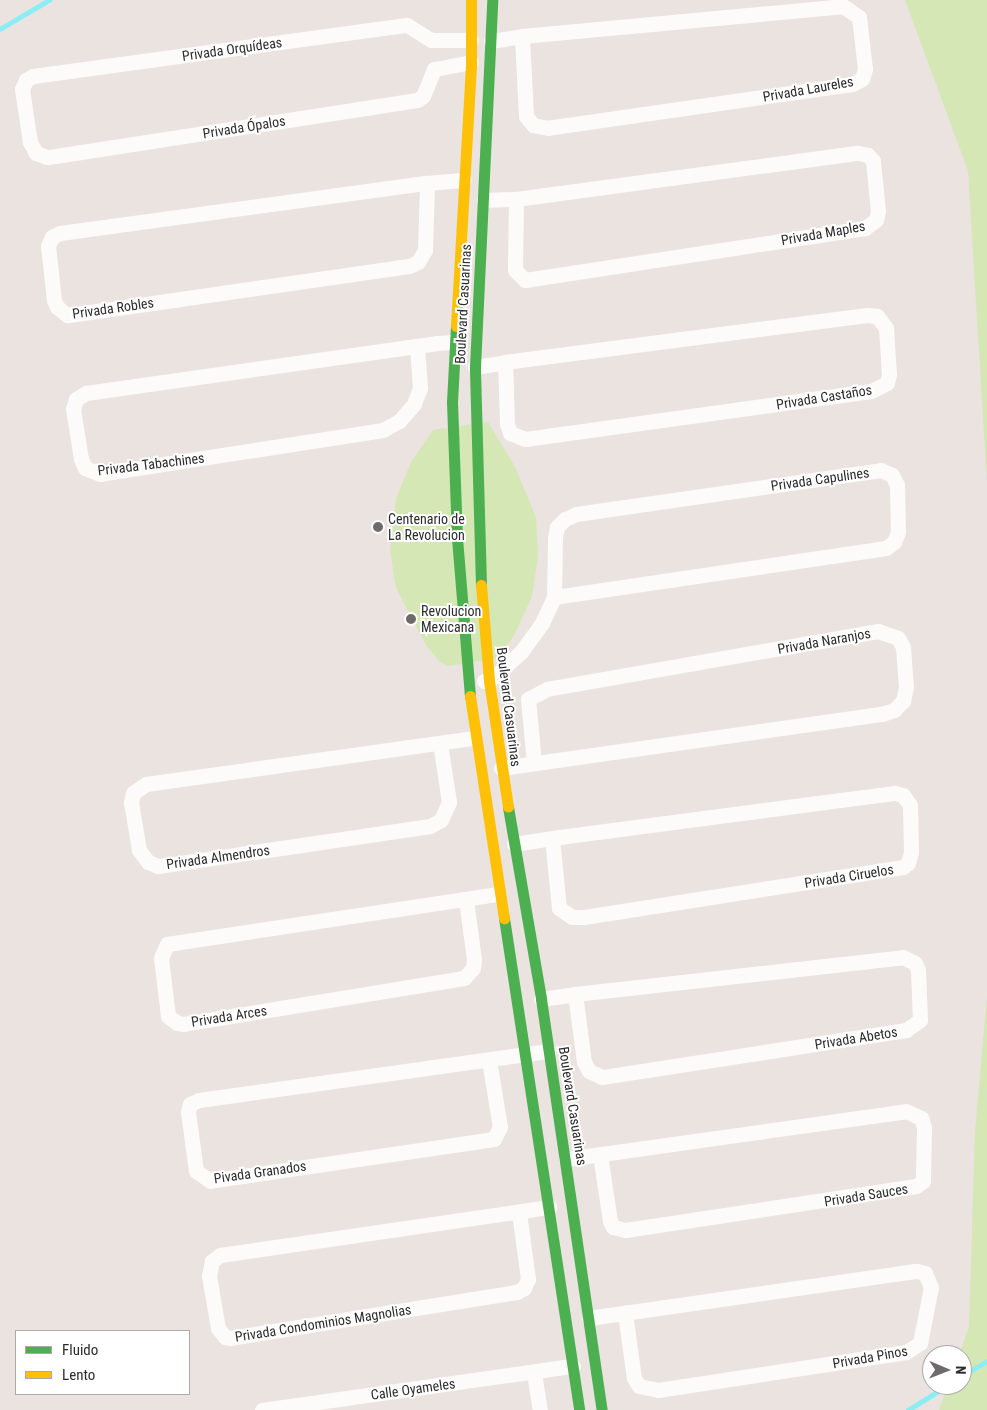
<!DOCTYPE html>
<meta charset="utf-8">
<style>
body{margin:0}
#map{position:relative;width:987px;height:1410px;overflow:hidden;background:#eae3e0;font-family:"Roboto Condensed",sans-serif}
div>[style]{position:absolute}
.green>*{inset:0;background:#d5e7b5}
.stream>*{height:4.5px;margin:-2.25px;padding:0 2.25px;transform-origin:2.25px;border-radius:2.25px;background:#8ceef4}
.street>*{height:15px;margin:-7.5px;padding:0 7.5px;transform-origin:7.5px;border-radius:7.5px;background:#fcfbfa}
.fast>*{height:11px;margin:-5.5px;padding:0 5.5px;transform-origin:5.5px;border-radius:5.5px;background:#4caf50}
.slow>*{height:11px;margin:-5.5px;padding:0 5.5px;transform-origin:5.5px;border-radius:5.5px;background:#ffc107}
.dots>*{width:14px;height:14px;translate:-50% -50%;box-sizing:border-box;border:2px solid #fff;border-radius:50%}
span{translate:-50% -50%;white-space:nowrap;text-align:center;line-height:1.15;-webkit-text-stroke:4px #fff;paint-order:stroke}
.street-label{font-size:14px;color:#2b2b2b}
.poi-label{font-size:14px;color:#2b2b2b}
.left{translate:0 -50%;text-align:left}
.legend{position:absolute;left:15px;top:1330px;width:175px;height:65px;box-sizing:border-box;background:#fff;border:1px solid #aaa;margin:0;padding:6px 9px;list-style:none;font-size:15px;color:#2b2b2b}
.legend li{display:flex;align-items:center;gap:10px;height:25px}
.legend b{width:25px;border:1px solid #aaa}
.north{position:absolute;left:922px;top:1345px;width:50px;height:50px;box-sizing:border-box;background:#fff;border:1px solid #aaa;border-radius:50%;rotate:91deg;font-size:14px;font-weight:700;line-height:20px;text-align:center;color:#2b2b2b}
.north::after{content:'';display:block;margin:auto;width:18px;height:22px;background:#6e6b6a;clip-path:polygon(50% 0,100% 100%,50% 72%,0 100%)}
</style>
<div id="map">
<div class="green">
<i style="clip-path:polygon(905px 0,987px 0,987px 484px,968px 171px)"></i>
<i style="clip-path:polygon(488px 422px,515px 467px,536px 517px,538px 557px,532px 596px,515px 634px,498px 658px,448px 666px,440px 662px,427px 647px,396px 588px,390px 550px,396px 499px,411px 462px,433px 430px)"></i>
<i style="clip-path:polygon(987px 996px,987px 1410px,939px 1410px,948px 1385px,962px 1385px,962px 1355px,959px 1355px,969px 1327px,975px 1131px)"></i>
</div>
<div class="stream">
<i style="left:0;top:29px;width:57px;rotate:-30.6deg"></i>
<i style="left:962px;top:1376px;width:29px;rotate:-31deg"></i>
<i style="left:908px;top:1410px;width:47px;rotate:-32deg"></i>
</div>
<div class="street">
<i style="left:491px;top:41px;width:31px;rotate:-9deg"></i>
<i style="left:522px;top:36px;width:322px;rotate:-5.3deg"></i>
<i style="left:843px;top:6px;width:19px;rotate:35deg"></i>
<i style="left:859px;top:17px;width:52px;rotate:83.4deg"></i>
<i style="left:865px;top:69px;width:10px;rotate:107deg"></i>
<i style="left:862px;top:79px;width:11px;rotate:153deg"></i>
<i style="left:852px;top:84px;width:307px;rotate:171.8deg"></i>
<i style="left:548px;top:128px;width:15px;rotate:-169deg"></i>
<i style="left:533px;top:125px;width:11px;rotate:-128deg"></i>
<i style="left:526px;top:116px;width:80px;rotate:-92.9deg"></i>
<i style="left:471px;top:62px;width:38px;rotate:169deg"></i>
<i style="left:434px;top:69px;width:29px;rotate:112deg"></i>
<i style="left:423px;top:96px;width:7px;rotate:146deg"></i>
<i style="left:417px;top:100px;width:374px;rotate:171.2deg"></i>
<i style="left:47px;top:157px;width:12px;rotate:-160deg"></i>
<i style="left:36px;top:153px;width:13px;rotate:-119deg"></i>
<i style="left:30px;top:142px;width:54px;rotate:-98.6deg"></i>
<i style="left:22px;top:89px;width:10px;rotate:-66deg"></i>
<i style="left:26px;top:80px;width:8px;rotate:-30deg"></i>
<i style="left:33px;top:76px;width:377px;rotate:-7.8deg"></i>
<i style="left:407px;top:25px;width:28px;rotate:32deg"></i>
<i style="left:431px;top:40px;width:40px"></i>
<i style="left:427px;top:183px;width:67px;rotate:91.7deg"></i>
<i style="left:425px;top:250px;width:14px;rotate:120deg"></i>
<i style="left:418px;top:262px;width:10px;rotate:156deg"></i>
<i style="left:409px;top:266px;width:345px;rotate:171.8deg"></i>
<i style="left:67px;top:315px;width:13px;rotate:-141deg"></i>
<i style="left:57px;top:307px;width:8px;rotate:-113deg"></i>
<i style="left:54px;top:300px;width:54px;rotate:-96.3deg"></i>
<i style="left:48px;top:246px;width:10px;rotate:-66deg"></i>
<i style="left:52px;top:237px;width:9px;rotate:-27deg"></i>
<i style="left:60px;top:233px;width:370px;rotate:-7.8deg"></i>
<i style="left:427px;top:183px;width:37px;rotate:-5deg"></i>
<i style="left:484px;top:200px;width:32px;rotate:-2deg"></i>
<i style="left:516px;top:199px;width:345px;rotate:-7.7deg"></i>
<i style="left:858px;top:153px;width:10px;rotate:11deg"></i>
<i style="left:868px;top:155px;width:8px;rotate:50deg"></i>
<i style="left:873px;top:161px;width:50px;rotate:84.3deg"></i>
<i style="left:878px;top:211px;width:9px;rotate:103deg"></i>
<i style="left:876px;top:220px;width:14px;rotate:144deg"></i>
<i style="left:865px;top:228px;width:344px;rotate:171.3deg"></i>
<i style="left:525px;top:280px;width:14px;rotate:-135deg"></i>
<i style="left:515px;top:270px;width:71px;rotate:-89.2deg"></i>
<i style="left:417px;top:346px;width:42px;rotate:85.9deg"></i>
<i style="left:420px;top:388px;width:17px;rotate:111deg"></i>
<i style="left:414px;top:404px;width:23px;rotate:131deg"></i>
<i style="left:399px;top:421px;width:18px;rotate:151deg"></i>
<i style="left:383px;top:430px;width:286px;rotate:171.2deg"></i>
<i style="left:100px;top:474px;width:16px;rotate:-158deg"></i>
<i style="left:85px;top:468px;width:10px;rotate:-114deg"></i>
<i style="left:81px;top:459px;width:51px;rotate:-99.1deg"></i>
<i style="left:73px;top:409px;width:10px;rotate:-73deg"></i>
<i style="left:76px;top:399px;width:12px;rotate:-31deg"></i>
<i style="left:86px;top:393px;width:355px;rotate:-8.1deg"></i>
<i style="left:437px;top:343px;width:17px;rotate:-3deg"></i>
<i style="left:475px;top:367px;width:30px;rotate:-9deg"></i>
<i style="left:505px;top:362px;width:365px;rotate:-7.4deg"></i>
<i style="left:867px;top:315px;width:10px;rotate:6deg"></i>
<i style="left:877px;top:316px;width:15px;rotate:53deg"></i>
<i style="left:886px;top:328px;width:47px;rotate:86.3deg"></i>
<i style="left:889px;top:375px;width:8px;rotate:104deg"></i>
<i style="left:887px;top:383px;width:18px;rotate:153deg"></i>
<i style="left:871px;top:391px;width:349px;rotate:172.1deg"></i>
<i style="left:525px;top:439px;width:16px;rotate:-158deg"></i>
<i style="left:510px;top:433px;width:9px;rotate:-108deg"></i>
<i style="left:507px;top:424px;width:62px;rotate:-91.8deg"></i>
<i style="left:484px;top:681px;width:5px"></i>
<i style="left:489px;top:681px;width:43px;rotate:-42.2deg"></i>
<i style="left:521px;top:652px;width:36px;rotate:-54deg"></i>
<i style="left:542px;top:623px;width:29px;rotate:-65deg"></i>
<i style="left:554px;top:597px;width:59px;rotate:-89deg"></i>
<i style="left:555px;top:538px;width:11px;rotate:-80deg"></i>
<i style="left:557px;top:527px;width:11px;rotate:-45deg"></i>
<i style="left:565px;top:519px;width:12px;rotate:-24deg"></i>
<i style="left:576px;top:514px;width:308px;rotate:-8.2deg"></i>
<i style="left:881px;top:470px;width:12px;rotate:24deg"></i>
<i style="left:892px;top:475px;width:11px;rotate:63deg"></i>
<i style="left:897px;top:485px;width:47px;rotate:88.8deg"></i>
<i style="left:898px;top:532px;width:11px;rotate:112deg"></i>
<i style="left:894px;top:542px;width:10px;rotate:143deg"></i>
<i style="left:886px;top:548px;width:336px;rotate:171.6deg"></i>
<i style="left:440px;top:743px;width:60px;rotate:81.3deg"></i>
<i style="left:449px;top:802px;width:20px;rotate:114deg"></i>
<i style="left:441px;top:820px;width:13px;rotate:151deg"></i>
<i style="left:430px;top:826px;width:275px;rotate:171.6deg"></i>
<i style="left:158px;top:866px;width:11px;rotate:-158deg"></i>
<i style="left:148px;top:862px;width:15px;rotate:-127deg"></i>
<i style="left:139px;top:850px;width:49px;rotate:-99.5deg"></i>
<i style="left:131px;top:802px;width:9px;rotate:-77deg"></i>
<i style="left:133px;top:793px;width:16px;rotate:-35deg"></i>
<i style="left:146px;top:784px;width:331px;rotate:-8deg"></i>
<i style="left:501px;top:768px;width:385px;rotate:-8.1deg"></i>
<i style="left:882px;top:714px;width:13px;rotate:-18deg"></i>
<i style="left:894px;top:710px;width:13px;rotate:-45deg"></i>
<i style="left:903px;top:701px;width:14px;rotate:-78deg"></i>
<i style="left:906px;top:687px;width:40px;rotate:-94.3deg"></i>
<i style="left:903px;top:647px;width:10px;rotate:-119deg"></i>
<i style="left:898px;top:638px;width:21px;rotate:-161deg"></i>
<i style="left:878px;top:631px;width:336px;rotate:170.1deg"></i>
<i style="left:547px;top:689px;width:21px;rotate:152deg"></i>
<i style="left:528px;top:699px;width:64px;rotate:84.6deg"></i>
<i style="left:514px;top:844px;width:38px;rotate:-9deg"></i>
<i style="left:552px;top:838px;width:346px;rotate:-7.5deg"></i>
<i style="left:895px;top:793px;width:8px;rotate:14deg"></i>
<i style="left:903px;top:795px;width:12px;rotate:55deg"></i>
<i style="left:910px;top:805px;width:47px;rotate:88.8deg"></i>
<i style="left:911px;top:852px;width:11px;rotate:105deg"></i>
<i style="left:908px;top:863px;width:6px;rotate:141deg"></i>
<i style="left:903px;top:867px;width:323px;rotate:171.1deg"></i>
<i style="left:584px;top:917px;width:12px;rotate:180deg"></i>
<i style="left:572px;top:917px;width:16px;rotate:-145deg"></i>
<i style="left:559px;top:908px;width:70px;rotate:-95.7deg"></i>
<i style="left:466px;top:900px;width:60px;rotate:82.3deg"></i>
<i style="left:474px;top:959px;width:9px;rotate:96deg"></i>
<i style="left:473px;top:968px;width:13px;rotate:132deg"></i>
<i style="left:464px;top:978px;width:284px;rotate:170.7deg"></i>
<i style="left:184px;top:1024px;width:7px;rotate:-172deg"></i>
<i style="left:177px;top:1023px;width:11px;rotate:-142deg"></i>
<i style="left:168px;top:1016px;width:58px;rotate:-96.9deg"></i>
<i style="left:161px;top:958px;width:15px;rotate:-67deg"></i>
<i style="left:167px;top:944px;width:335px;rotate:-8.6deg"></i>
<i style="left:541px;top:999px;width:34px;rotate:-8deg"></i>
<i style="left:575px;top:994px;width:330px;rotate:-6.4deg"></i>
<i style="left:903px;top:957px;width:13px;rotate:27deg"></i>
<i style="left:915px;top:963px;width:8px;rotate:67deg"></i>
<i style="left:918px;top:970px;width:50px;rotate:87.7deg"></i>
<i style="left:920px;top:1020px;width:17px;rotate:144deg"></i>
<i style="left:906px;top:1030px;width:308px;rotate:171.2deg"></i>
<i style="left:602px;top:1077px;width:14px;rotate:-155deg"></i>
<i style="left:589px;top:1071px;width:10px;rotate:-119deg"></i>
<i style="left:584px;top:1062px;width:69px;rotate:-97.5deg"></i>
<i style="left:489px;top:1060px;width:68px;rotate:80.7deg"></i>
<i style="left:500px;top:1127px;width:13px;rotate:117deg"></i>
<i style="left:494px;top:1139px;width:287px;rotate:171.6deg"></i>
<i style="left:210px;top:1181px;width:17px;rotate:-144deg"></i>
<i style="left:196px;top:1171px;width:60px;rotate:-97.7deg"></i>
<i style="left:188px;top:1112px;width:8px;rotate:-76deg"></i>
<i style="left:190px;top:1104px;width:10px;rotate:-24deg"></i>
<i style="left:199px;top:1100px;width:353px;rotate:-8deg"></i>
<i style="left:566px;top:1159px;width:343px;rotate:-8deg"></i>
<i style="left:906px;top:1111px;width:17px;rotate:25deg"></i>
<i style="left:921px;top:1118px;width:9px;rotate:72deg"></i>
<i style="left:924px;top:1127px;width:54px;rotate:91.1deg"></i>
<i style="left:923px;top:1181px;width:9px;rotate:144deg"></i>
<i style="left:916px;top:1186px;width:294px;rotate:171.4deg"></i>
<i style="left:625px;top:1230px;width:12px;rotate:-166deg"></i>
<i style="left:613px;top:1227px;width:7px;rotate:-117deg"></i>
<i style="left:610px;top:1221px;width:67px;rotate:-98.6deg"></i>
<i style="left:519px;top:1213px;width:67px;rotate:82.2deg"></i>
<i style="left:528px;top:1279px;width:10px;rotate:114deg"></i>
<i style="left:524px;top:1288px;width:8px;rotate:150deg"></i>
<i style="left:517px;top:1292px;width:290px;rotate:170.9deg"></i>
<i style="left:231px;top:1338px;width:6px;rotate:-171deg"></i>
<i style="left:225px;top:1337px;width:11px;rotate:-128deg"></i>
<i style="left:218px;top:1328px;width:53px;rotate:-99.8deg"></i>
<i style="left:209px;top:1276px;width:15px;rotate:-79deg"></i>
<i style="left:212px;top:1261px;width:10px;rotate:-37deg"></i>
<i style="left:220px;top:1255px;width:333px;rotate:-8.3deg"></i>
<i style="left:589px;top:1318px;width:331px;rotate:-8.2deg"></i>
<i style="left:917px;top:1271px;width:8px;rotate:14deg"></i>
<i style="left:925px;top:1273px;width:15px;rotate:67deg"></i>
<i style="left:931px;top:1287px;width:57px;rotate:101.1deg"></i>
<i style="left:920px;top:1343px;width:17px;rotate:147deg"></i>
<i style="left:906px;top:1352px;width:251px;rotate:171.3deg"></i>
<i style="left:658px;top:1390px;width:19px;rotate:-168deg"></i>
<i style="left:639px;top:1386px;width:9px;rotate:-122deg"></i>
<i style="left:634px;top:1378px;width:66px;rotate:-97.9deg"></i>
<i style="left:534px;top:1373px;width:37px;rotate:81deg"></i>
<i style="left:262px;top:1410px;width:314px;rotate:-8.1deg"></i>
</div>
<div class="fast">
<i style="left:456px;top:326px;width:76px;rotate:93deg"></i>
<i style="left:452px;top:402px;width:136px;rotate:87.9deg"></i>
<i style="left:457px;top:538px;width:159px;rotate:85.3deg"></i>
<i style="left:481px;top:585px;width:218px;rotate:-91.6deg"></i>
<i style="left:475px;top:367px;width:367px;rotate:-87.3deg"></i>
<i style="left:508px;top:807px;width:195px;rotate:80.2deg"></i>
<i style="left:541px;top:999px;width:416px;rotate:81.6deg"></i>
<i style="left:504px;top:918px;width:498px;rotate:81.3deg"></i>
</div>
<div class="slow">
<i style="left:456px;top:326px;width:264px;rotate:-86.7deg"></i>
<i style="left:471px;top:62px;width:62px;rotate:-90deg"></i>
<i style="left:481px;top:585px;width:96px;rotate:85.2deg"></i>
<i style="left:489px;top:681px;width:127px;rotate:81.4deg"></i>
<i style="left:470px;top:696px;width:225px;rotate:81.3deg"></i>
</div>
<div class="dots">
<i style="left:378px;top:527px;background:#6e6b6a"></i>
<i style="left:411px;top:619px;background:#6e6b6a"></i>
</div>
<div class="street-label">
<span style="left:232px;top:49px;rotate:-8deg">Privada Orquídeas</span>
<span style="left:808px;top:89px;rotate:-10deg">Privada Laureles</span>
<span style="left:244px;top:127px;rotate:-9deg">Privada Ópalos</span>
<span style="left:823px;top:233px;rotate:-10deg">Privada Maples</span>
<span style="left:463px;top:304px;rotate:-87deg">Boulevard Casuarinas</span>
<span style="left:113px;top:308px;rotate:-8deg">Privada Robles</span>
<span style="left:824px;top:397px;rotate:-9deg">Privada Castaños</span>
<span style="left:151px;top:464px;rotate:-7deg">Privada Tabachines</span>
<span style="left:820px;top:479px;rotate:-8deg">Privada Capulines</span>
<span style="left:824px;top:641px;rotate:-10deg">Privada Naranjos</span>
<span style="left:509px;top:707px;rotate:83deg">Boulevard Casuarinas</span>
<span style="left:218px;top:857px;rotate:-8deg">Privada Almendros</span>
<span style="left:849px;top:876px;rotate:-9deg">Privada Ciruelos</span>
<span style="left:229px;top:1016px;rotate:-9deg">Privada Arces</span>
<span style="left:856px;top:1038px;rotate:-9deg">Privada Abetos</span>
<span style="left:573px;top:1106px;rotate:81deg">Boulevard Casuarinas</span>
<span style="left:260px;top:1172px;rotate:-8deg">Pivada Granados</span>
<span style="left:866px;top:1195px;rotate:-9deg">Privada Sauces</span>
<span style="left:323px;top:1323px;rotate:-9deg">Privada Condominios Magnolias</span>
<span style="left:870px;top:1357px;rotate:-10deg">Privada Pinos</span>
<span style="left:413px;top:1389px;rotate:-8deg">Calle Oyameles</span>
</div>
<div class="poi-label">
<span class="left" style="left:388px;top:527px">Centenario de<br>La Revolucion</span>
<span class="left" style="left:421px;top:619px">Revolucion<br>Mexicana</span>
</div>
<ul class="legend">
<li><b style="height:6px;background:#4caf50"></b>Fluido</li>
<li><b style="height:6px;background:#ffc107"></b>Lento</li>
</ul>
<div class="north">N</div>
</div>
